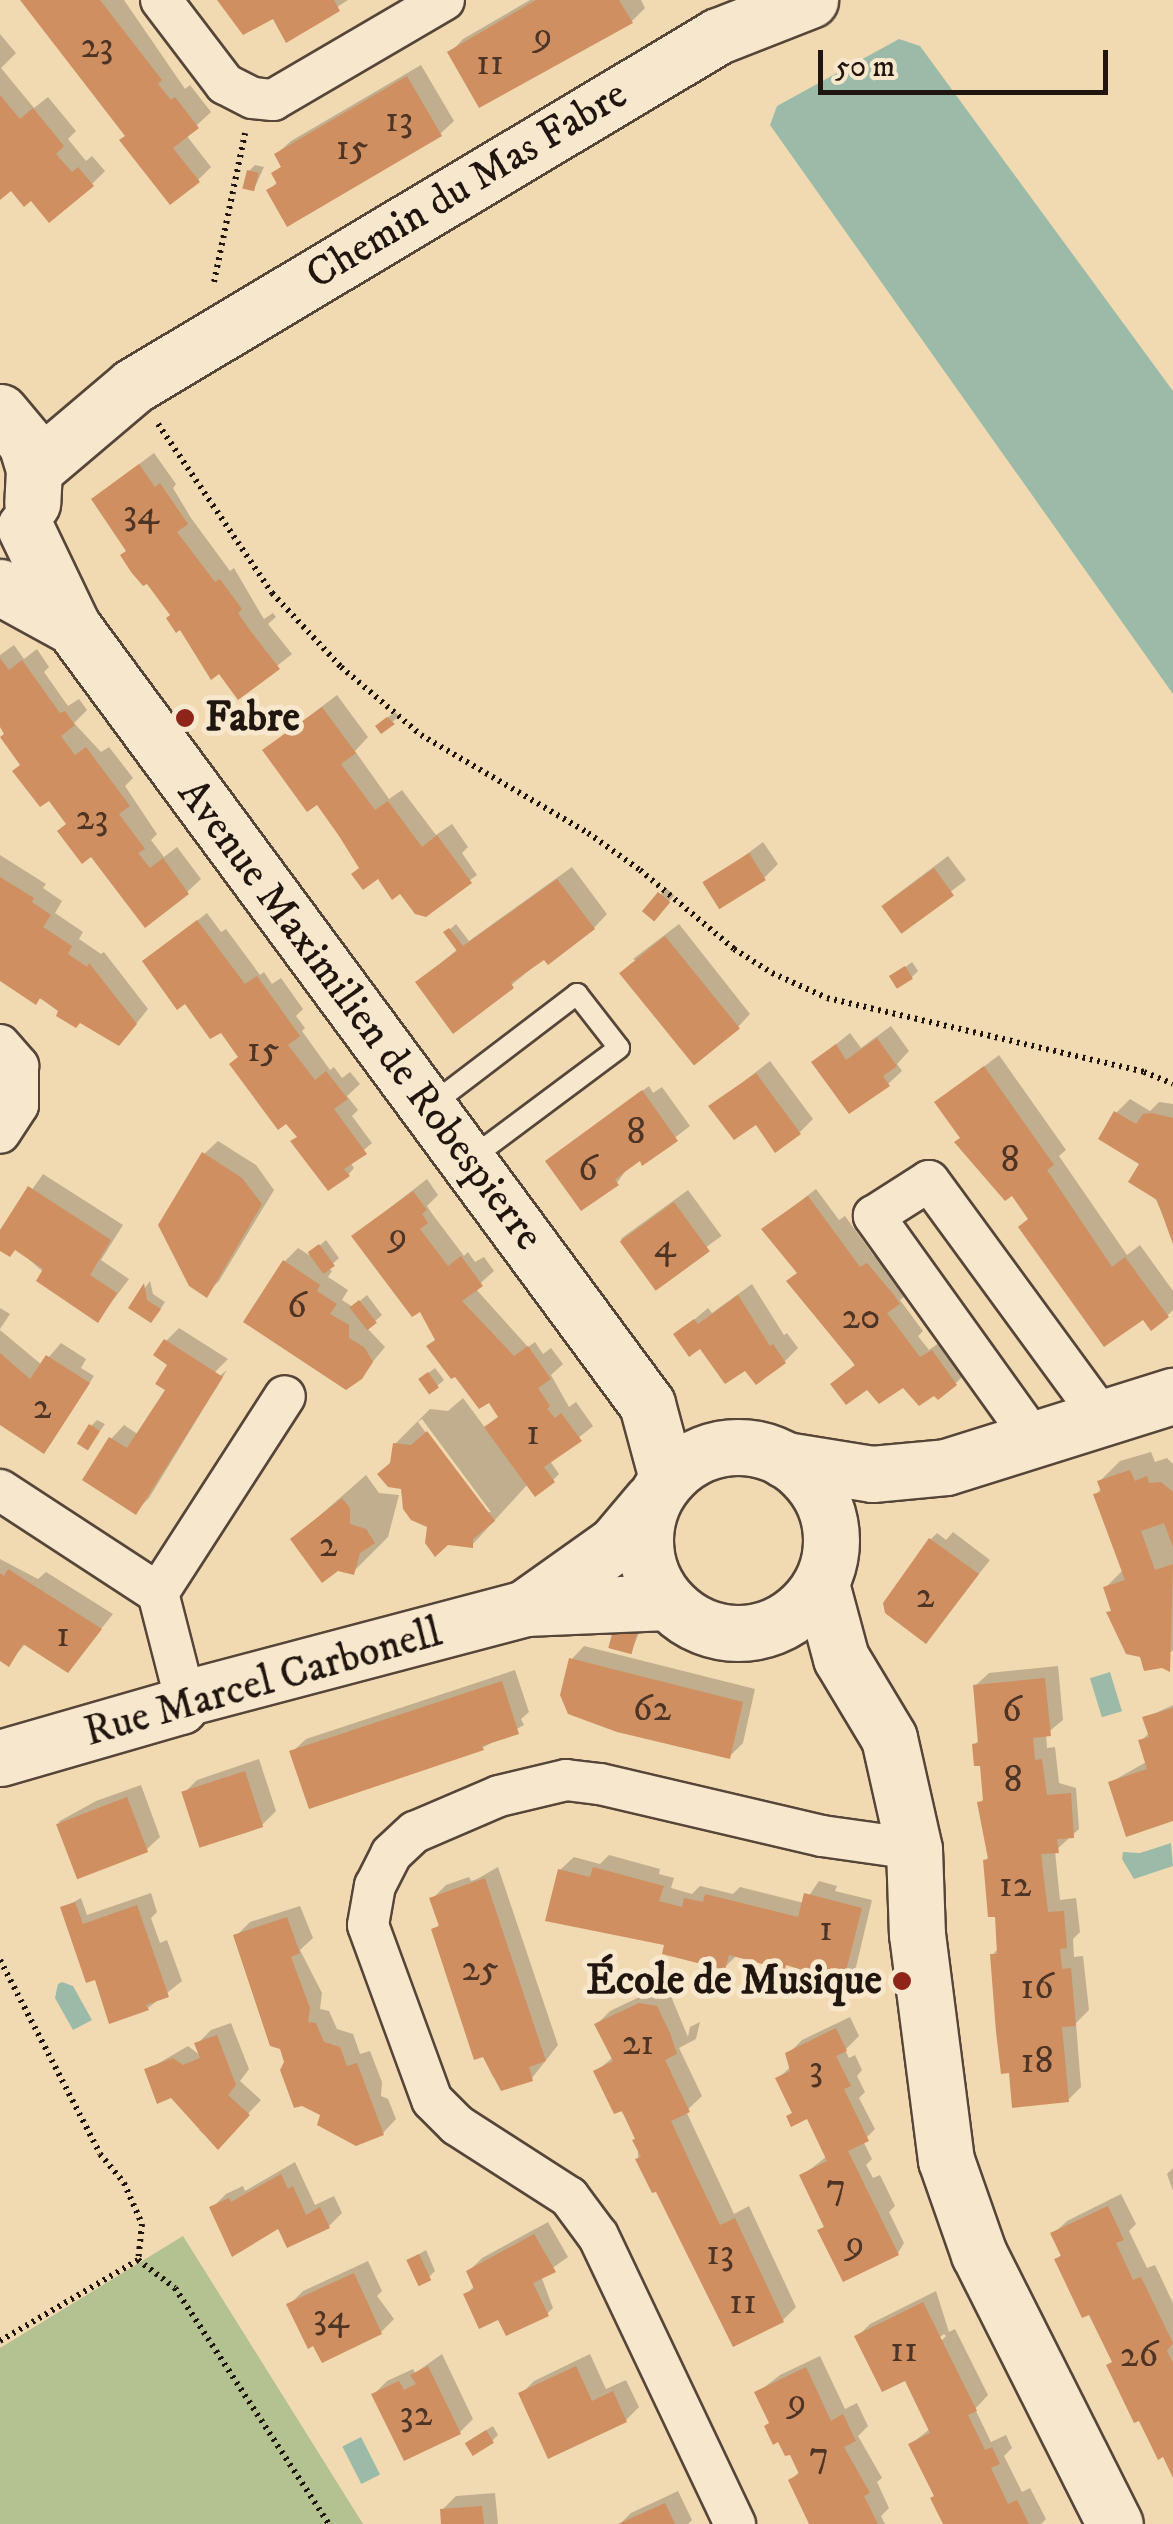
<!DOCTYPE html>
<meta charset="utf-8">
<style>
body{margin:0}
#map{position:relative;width:1173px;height:2524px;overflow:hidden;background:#f1dab2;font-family:"IM FELL DW Pica",serif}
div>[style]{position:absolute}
.green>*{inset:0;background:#b4c190}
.water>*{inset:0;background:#9bbba8;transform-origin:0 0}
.shadow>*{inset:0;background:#0003;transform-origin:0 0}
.building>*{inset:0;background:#d08f61;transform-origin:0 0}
.path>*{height:6px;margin-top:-3px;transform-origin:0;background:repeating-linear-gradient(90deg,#21150f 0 2.5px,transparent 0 7.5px)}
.roads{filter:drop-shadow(2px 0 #554638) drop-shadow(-2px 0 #554638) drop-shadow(0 2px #554638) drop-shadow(0 -2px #554638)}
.lane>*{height:20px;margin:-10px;padding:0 10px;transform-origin:10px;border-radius:10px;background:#f6e7cd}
.street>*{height:40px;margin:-20px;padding:0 20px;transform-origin:20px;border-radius:20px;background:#f6e7cd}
.secondary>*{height:55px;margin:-27.5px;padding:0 27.5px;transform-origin:27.5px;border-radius:27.5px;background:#f6e7cd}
.secondary>.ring{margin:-27.5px;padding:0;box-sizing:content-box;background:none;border:55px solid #f6e7cd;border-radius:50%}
.dots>*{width:28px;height:28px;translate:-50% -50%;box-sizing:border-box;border:5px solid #f6e7cd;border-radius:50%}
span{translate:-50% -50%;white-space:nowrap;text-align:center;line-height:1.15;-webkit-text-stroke:10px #f6e7cd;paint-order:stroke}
.number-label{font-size:38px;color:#4d3424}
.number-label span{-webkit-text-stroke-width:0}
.street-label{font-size:42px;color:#21150f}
.poi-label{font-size:42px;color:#21150f;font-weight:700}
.left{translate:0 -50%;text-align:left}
.right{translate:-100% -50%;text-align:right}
.scale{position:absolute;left:818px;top:50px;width:290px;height:45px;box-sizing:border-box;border:5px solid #21150f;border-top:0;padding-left:12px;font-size:30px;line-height:35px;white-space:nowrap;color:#21150f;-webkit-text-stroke:8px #f6e7cd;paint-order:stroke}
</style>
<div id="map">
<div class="green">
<i style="clip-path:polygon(183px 2236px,363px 2524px,0 2524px,0 2348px)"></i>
</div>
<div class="water">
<i style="clip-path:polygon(899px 39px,920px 46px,1173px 391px,1173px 694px,770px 125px,777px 106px)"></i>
<i style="left:1110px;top:1672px;width:41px;height:21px;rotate:73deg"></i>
<i style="clip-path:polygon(1171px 1843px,1173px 1866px,1134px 1879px,1122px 1859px,1123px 1852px,1140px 1853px)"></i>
<i style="clip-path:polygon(62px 1982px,73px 1986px,92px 2020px,73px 2030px,55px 1998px,58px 1984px)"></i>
<i style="left:361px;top:2437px;width:42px;height:21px;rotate:63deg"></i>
</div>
<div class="shadow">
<i style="clip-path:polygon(23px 0,124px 0,185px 89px,190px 85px,211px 112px,186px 135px,211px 167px,198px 180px)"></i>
<i style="clip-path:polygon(220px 0,348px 0,287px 39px,274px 15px)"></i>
<i style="clip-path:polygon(530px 0,641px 0,645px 8px,632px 21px,450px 53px,463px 39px)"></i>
<i style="clip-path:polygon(0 34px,16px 53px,1px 68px,34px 108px,48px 97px,76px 131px,68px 139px,86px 161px,92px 156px,105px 171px,92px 184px,31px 197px,11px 187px,0 196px)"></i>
<i style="clip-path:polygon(421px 65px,454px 121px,440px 134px,269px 191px,278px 181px,274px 173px,283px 165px,277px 154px,291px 141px)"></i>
<i style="clip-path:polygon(255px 165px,264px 167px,254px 189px,249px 171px)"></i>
<i style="clip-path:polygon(154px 453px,176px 484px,173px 488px,191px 518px,230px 571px,234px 568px,262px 616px,264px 619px,273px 613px,276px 617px,268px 624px,292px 654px,243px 693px,173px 614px,128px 551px,111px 485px)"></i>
<i style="clip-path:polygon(14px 645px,24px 659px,37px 649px,49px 667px,44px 672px,68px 706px,79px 699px,87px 710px,74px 723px,101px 752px,109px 747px,133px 778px,125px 786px,157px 834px,151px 840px,164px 857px,177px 847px,201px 879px,187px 892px,68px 823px,23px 764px,0 723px,0 655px)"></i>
<i style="clip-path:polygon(337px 695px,368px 737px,355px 751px,389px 799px,402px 790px,436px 835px,452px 824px,468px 847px,462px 853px,477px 875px,425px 914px,400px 890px,362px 867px,317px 802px,265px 750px)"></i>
<i style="clip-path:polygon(395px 712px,399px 716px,382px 731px,384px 720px)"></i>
<i style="clip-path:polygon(763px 842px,778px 864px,764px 878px,707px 884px)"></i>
<i style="clip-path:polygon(0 855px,46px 884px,43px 888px,62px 901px,55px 913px,83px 932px,79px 939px,101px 954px,104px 952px,148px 1009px,132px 1029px,62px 1010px,0 978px)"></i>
<i style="left:948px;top:856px;width:30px;height:81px;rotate:53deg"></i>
<i style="clip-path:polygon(572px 867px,607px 914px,594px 928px,545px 957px,484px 1008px,418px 982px,459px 948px,447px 932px,456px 924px,469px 941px)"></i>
<i style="left:666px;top:888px;width:11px;height:32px;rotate:41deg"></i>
<i style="clip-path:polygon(207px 913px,221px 932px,226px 929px,260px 975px,264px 972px,272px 984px,281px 978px,303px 1009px,296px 1016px,305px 1028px,302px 1031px,330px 1070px,334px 1067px,342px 1078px,350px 1072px,360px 1084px,347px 1096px,358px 1110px,352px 1116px,372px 1143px,350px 1162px,354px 1168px,348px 1175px,299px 1136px,221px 1029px,145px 961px)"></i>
<i style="clip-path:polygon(679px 924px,750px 1014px,737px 1028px,633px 959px)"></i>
<i style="clip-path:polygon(912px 962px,918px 971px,912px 977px,892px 977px)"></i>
<i style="clip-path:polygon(891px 1026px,909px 1051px,897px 1064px,902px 1071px,888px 1084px,814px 1062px,850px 1033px,861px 1048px)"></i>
<i style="clip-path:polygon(999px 1055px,1066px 1150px,1059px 1156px,1127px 1255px,1140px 1245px,1173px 1291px,1173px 1310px,1168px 1315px,1143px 1317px,1030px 1218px,938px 1102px)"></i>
<i style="clip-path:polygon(770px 1061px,813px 1119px,800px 1132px,712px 1106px)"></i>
<i style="clip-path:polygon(649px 1086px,653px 1093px,662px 1087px,690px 1126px,643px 1162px,640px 1158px,628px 1167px,617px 1183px,582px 1208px,587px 1131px)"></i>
<i style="clip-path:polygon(1130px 1099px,1150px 1111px,1159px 1102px,1173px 1104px,1173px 1237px,1116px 1113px)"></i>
<i style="clip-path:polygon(218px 1141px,256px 1165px,274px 1190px,219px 1281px,206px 1294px,204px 1154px)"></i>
<i style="clip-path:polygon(43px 1174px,123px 1225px,101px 1260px,129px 1279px,98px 1320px,16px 1248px,0 1248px,0 1235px)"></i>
<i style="clip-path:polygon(evenodd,427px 1179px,438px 1195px,427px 1206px,433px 1215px,464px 1256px,468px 1252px,475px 1262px,484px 1257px,494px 1271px,475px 1288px,528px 1347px,535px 1342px,543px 1354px,551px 1348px,563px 1364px,551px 1375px,569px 1407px,576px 1402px,593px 1426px,550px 1461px,559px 1474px,553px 1480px,528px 1484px,472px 1545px,429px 1525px,404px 1490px,393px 1462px,395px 1444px,430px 1409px,448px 1411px,463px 1398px,486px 1429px,500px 1415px,437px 1338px,373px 1221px,427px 1179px,422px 1419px,491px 1512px,484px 1512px,418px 1422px,422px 1419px)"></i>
<i style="clip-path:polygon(816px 1189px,839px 1220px,845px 1216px,874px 1256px,882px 1251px,906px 1280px,899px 1287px,905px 1296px,900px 1300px,923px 1331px,918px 1336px,929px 1350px,946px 1338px,969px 1370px,956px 1383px,903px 1385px,855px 1366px,799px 1272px,764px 1229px)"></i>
<i style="left:688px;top:1190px;width:57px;height:83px;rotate:54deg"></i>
<i style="clip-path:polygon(326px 1240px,339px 1258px,328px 1268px,332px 1271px,328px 1277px,348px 1290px,342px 1300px,353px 1307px,367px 1295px,382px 1315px,367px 1328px,385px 1347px,360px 1377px,247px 1322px,285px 1261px,298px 1248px,309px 1255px)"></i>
<i style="clip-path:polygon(150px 1281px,153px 1294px,165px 1302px,157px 1314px,131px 1307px)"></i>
<i style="clip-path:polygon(752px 1284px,784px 1335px,787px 1333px,798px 1348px,785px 1361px,745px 1367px,676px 1335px,708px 1308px,712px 1313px)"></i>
<i style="clip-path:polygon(0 1308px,10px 1314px,0 1329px)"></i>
<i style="clip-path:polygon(179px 1328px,228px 1359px,206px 1381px,210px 1384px,227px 1370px,149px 1498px,135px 1512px,111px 1439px,124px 1425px,139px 1435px,169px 1389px,166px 1341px)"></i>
<i style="clip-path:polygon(0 1330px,42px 1365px,61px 1343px,86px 1359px,81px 1368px,94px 1376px,50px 1445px,0 1418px)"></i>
<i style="clip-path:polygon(435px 1368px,444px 1380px,430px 1392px,427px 1374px)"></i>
<i style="clip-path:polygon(97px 1420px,105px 1424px,88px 1448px,91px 1426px)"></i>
<i style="clip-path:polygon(1151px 1452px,1155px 1462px,1167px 1458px,1173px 1464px,1173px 1650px,1152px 1669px,1109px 1613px,1113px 1609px,1106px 1587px,1124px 1569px,1096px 1494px,1102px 1488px,1100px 1481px,1120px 1461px)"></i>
<i style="clip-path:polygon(366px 1475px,379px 1493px,399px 1495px,388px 1537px,353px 1572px,337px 1568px,293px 1539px)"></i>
<i style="clip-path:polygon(953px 1532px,990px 1560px,926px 1641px,931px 1539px,937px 1533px,946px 1540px)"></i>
<i style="clip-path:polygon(0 1559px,38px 1579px,46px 1572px,113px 1614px,68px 1670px,26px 1643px,8px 1664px,0 1658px)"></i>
<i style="clip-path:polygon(643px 1623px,632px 1650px,612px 1646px)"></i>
<i style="clip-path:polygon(584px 1646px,755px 1689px,743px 1743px,729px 1757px,571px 1660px)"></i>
<i style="clip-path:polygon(1058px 1666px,1063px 1720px,1046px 1734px,1047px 1748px,1055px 1747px,1059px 1783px,1076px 1788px,1079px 1829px,1055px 1851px,1060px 1900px,1076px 1898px,1080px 1932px,1073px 1939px,1074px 1957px,1083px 1956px,1089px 2010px,1076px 2023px,1081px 2087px,1068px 2100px,992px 1955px,999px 1948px,997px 1914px,985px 1861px,990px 1856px,980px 1803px,985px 1797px,982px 1764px,974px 1745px,980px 1739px,975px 1686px,989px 1673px)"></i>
<i style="clip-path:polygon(515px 1670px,529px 1712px,521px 1719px,524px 1725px,482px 1748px,292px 1752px,306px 1739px)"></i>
<i style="clip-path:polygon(1173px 1705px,1173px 1819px,1111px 1782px,1148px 1761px,1141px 1741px,1150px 1732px,1145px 1718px)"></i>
<i style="clip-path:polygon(259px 1759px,276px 1811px,262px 1825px,184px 1793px,197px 1780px)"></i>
<i style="clip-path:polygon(141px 1785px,160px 1837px,146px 1850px,58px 1822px,96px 1801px)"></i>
<i style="clip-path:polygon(609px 1855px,660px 1869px,659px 1874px,674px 1878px,671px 1888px,692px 1894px,700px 1886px,733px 1894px,740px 1887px,804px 1903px,819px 1881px,837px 1886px,835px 1891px,872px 1900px,856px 1967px,843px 1981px,790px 1961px,737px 1955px,725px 1967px,667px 1943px,560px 1870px,574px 1857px,600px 1864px)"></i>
<i style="clip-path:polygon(498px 1867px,558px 2045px,532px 2078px,493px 2077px,453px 1995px,434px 1930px,441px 1923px,432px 1899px,446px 1885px,469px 1877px,471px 1881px,477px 1879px)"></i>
<i style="clip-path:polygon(151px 1893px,157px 1912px,151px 1918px,160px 1943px,167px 1940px,182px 1981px,148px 2008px,96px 1977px,63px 1908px,81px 1898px,87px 1915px)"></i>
<i style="clip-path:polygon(300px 1906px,313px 1938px,300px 1950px,322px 1993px,320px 2009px,329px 2011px,337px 2029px,353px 2034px,360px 2054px,370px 2051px,382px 2082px,381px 2096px,388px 2099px,396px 2119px,383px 2133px,323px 2114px,282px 2047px,236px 1936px,250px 1922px)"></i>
<i style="clip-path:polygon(626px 1975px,638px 1976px,641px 1983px,635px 1990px,621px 1980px)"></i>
<i style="clip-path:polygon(654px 1990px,670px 1994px,688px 2037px,690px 2027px,700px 2022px,696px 2039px,679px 2048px,702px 2096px,686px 2111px,734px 2214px,749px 2206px,796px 2307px,783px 2320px,638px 2159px,638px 2137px,596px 2072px,613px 2057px,597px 2024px,610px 2011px)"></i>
<i style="clip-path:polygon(850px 2017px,859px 2036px,845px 2050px,849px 2058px,855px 2055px,862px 2070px,857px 2076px,865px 2092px,859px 2098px,875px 2129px,863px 2141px,872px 2159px,866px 2165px,873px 2178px,880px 2175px,895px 2206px,889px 2212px,904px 2243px,898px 2253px,820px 2231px,825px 2225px,802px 2176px,827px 2156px,808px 2116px,794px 2112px,778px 2079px,791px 2066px,788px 2054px,802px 2040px)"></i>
<i style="clip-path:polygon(231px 2023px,249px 2069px,240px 2081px,261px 2100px,218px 2146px,199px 2130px,211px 2115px,147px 2070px,188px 2046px,201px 2056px,197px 2044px,211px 2030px)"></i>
<i style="clip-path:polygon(295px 2162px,315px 2205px,334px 2196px,342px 2213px,329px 2226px,279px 2226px,233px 2253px,212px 2208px,226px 2194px,243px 2186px,245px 2191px)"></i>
<i style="clip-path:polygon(1173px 2168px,1173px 2191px,1167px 2174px)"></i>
<i style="clip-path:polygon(1121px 2194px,1136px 2224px,1129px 2231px,1147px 2268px,1155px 2265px,1173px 2303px,1173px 2472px,1090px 2311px,1057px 2259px,1063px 2253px,1053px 2234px,1067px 2221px)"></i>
<i style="clip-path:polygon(548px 2222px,568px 2257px,541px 2276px,553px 2308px,547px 2314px,499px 2316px,466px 2295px,475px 2285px,469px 2271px,482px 2258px)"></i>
<i style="clip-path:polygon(426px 2250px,435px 2271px,429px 2277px,409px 2260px)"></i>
<i style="clip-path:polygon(368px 2261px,382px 2291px,377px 2296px,394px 2319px,381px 2332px,289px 2305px,303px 2291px)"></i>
<i style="clip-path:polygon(evenodd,936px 2291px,949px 2332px,955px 2329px,988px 2395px,975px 2409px,991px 2442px,1006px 2435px,1012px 2448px,1004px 2456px,1022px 2492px,1030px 2488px,1046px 2519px,1041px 2524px,947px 2524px,911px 2444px,931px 2428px,906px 2378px,857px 2337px,870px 2324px,936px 2291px,944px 2334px,946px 2336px,933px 2349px,933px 2342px,944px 2334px)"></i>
<i style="clip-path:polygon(442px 2354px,473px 2419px,460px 2432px,374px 2394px,387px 2381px,413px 2369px,415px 2373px)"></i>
<i style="clip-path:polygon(590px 2354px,606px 2389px,626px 2380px,639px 2407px,626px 2420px,521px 2394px,534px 2381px)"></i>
<i style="clip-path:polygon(820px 2356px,845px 2409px,857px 2403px,868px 2426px,858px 2436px,882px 2478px,877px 2482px,889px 2508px,881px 2516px,885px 2524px,811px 2524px,791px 2480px,800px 2471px,757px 2393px,780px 2375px)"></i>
<i style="clip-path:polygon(493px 2426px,498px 2435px,492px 2441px,467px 2442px)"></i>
<i style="clip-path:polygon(678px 2491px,692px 2520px,688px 2524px,620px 2524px,631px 2513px)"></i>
<i style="clip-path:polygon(495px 2493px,498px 2524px,443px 2524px,442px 2510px,456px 2496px)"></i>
</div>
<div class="building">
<i style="clip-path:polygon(20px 0,100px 0,162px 80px,158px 84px,171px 100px,175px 97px,199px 128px,173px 148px,200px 182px,170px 205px,119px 140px,125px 136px)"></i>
<i style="clip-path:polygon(217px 0,334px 0,340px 11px,286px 43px,273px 19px,243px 35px)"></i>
<i style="clip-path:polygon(536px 0,619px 0,633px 23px,479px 108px,447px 52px)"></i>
<i style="clip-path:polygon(407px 76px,442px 136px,287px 227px,266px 190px,277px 184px,271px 173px,281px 167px,274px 154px)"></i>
<i style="clip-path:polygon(0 95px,20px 119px,33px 108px,64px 146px,56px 154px,72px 172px,78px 167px,94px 186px,49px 223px,31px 201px,24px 207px,11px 191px,0 200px)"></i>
<i style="left:247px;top:170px;width:12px;height:19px;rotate:14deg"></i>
<i style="clip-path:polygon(139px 464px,155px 487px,160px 483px,188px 524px,177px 532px,215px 582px,220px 579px,242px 609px,238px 613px,249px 629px,280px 669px,238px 700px,219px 674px,211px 680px,180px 630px,176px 633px,166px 618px,170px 615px,147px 584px,143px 586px,131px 572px,120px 555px,126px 551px,91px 499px)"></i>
<i style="clip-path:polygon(0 658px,9px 670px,22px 660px,60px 713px,65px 711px,75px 725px,61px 736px,75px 755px,86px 747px,130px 806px,119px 814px,145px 849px,138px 853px,150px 868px,163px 858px,189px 894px,145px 928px,91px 857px,82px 864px,57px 831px,66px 824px,49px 801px,40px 807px,12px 771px,20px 765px,0 737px,4px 734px,0 727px)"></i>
<i style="clip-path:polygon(322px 707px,356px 753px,341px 764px,375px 810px,388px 801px,422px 847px,437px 835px,472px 883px,426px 917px,415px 914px,400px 894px,392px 900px,378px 879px,363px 890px,351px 874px,359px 868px,339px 836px,317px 805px,307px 812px,262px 750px)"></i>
<i style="clip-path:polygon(387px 717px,395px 724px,381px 734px,375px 726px)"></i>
<i style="left:749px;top:853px;width:32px;height:55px;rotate:58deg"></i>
<i style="left:934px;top:868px;width:34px;height:65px;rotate:54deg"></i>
<i style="clip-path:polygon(0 877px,34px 898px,32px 902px,51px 915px,43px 927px,72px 946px,68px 954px,87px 967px,89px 963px,137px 1024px,119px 1046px,80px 1023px,76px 1028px,56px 1016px,58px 1011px,40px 998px,36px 1005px,0 981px)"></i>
<i style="clip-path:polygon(557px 879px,595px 929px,548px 965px,544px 960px,511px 983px,514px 988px,453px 1034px,415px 982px,457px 951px,443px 932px,449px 928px,463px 946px)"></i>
<i style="left:658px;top:892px;width:16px;height:25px;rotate:40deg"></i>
<i style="clip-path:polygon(197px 920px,245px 984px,257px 976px,300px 1036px,288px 1045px,315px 1080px,326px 1071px,348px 1099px,334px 1109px,367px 1154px,344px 1169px,350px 1176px,328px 1191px,290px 1141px,297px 1137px,286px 1124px,278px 1130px,229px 1064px,238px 1057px,221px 1033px,210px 1039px,185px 1004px,177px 1010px,142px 961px)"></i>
<i style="left:665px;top:936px;width:119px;height:59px;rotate:51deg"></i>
<i style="left:905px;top:966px;width:15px;height:19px;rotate:58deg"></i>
<i style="clip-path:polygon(877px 1038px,897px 1066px,883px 1076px,890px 1086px,849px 1114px,811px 1062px,836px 1044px,846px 1060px)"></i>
<i style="clip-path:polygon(984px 1066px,1054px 1165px,1047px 1170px,1112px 1267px,1125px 1257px,1169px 1317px,1151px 1331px,1143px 1320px,1104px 1347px,1018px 1227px,1028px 1219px,1012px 1196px,1005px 1201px,954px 1142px,960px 1138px,934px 1102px)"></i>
<i style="clip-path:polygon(756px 1073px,801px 1134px,775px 1153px,756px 1125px,734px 1140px,708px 1106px)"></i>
<i style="clip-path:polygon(642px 1090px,678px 1141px,642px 1166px,640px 1161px,626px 1171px,615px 1180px,619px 1185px,581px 1211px,545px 1161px)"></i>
<i style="clip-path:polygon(1114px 1111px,1136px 1124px,1143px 1114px,1152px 1113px,1173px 1118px,1173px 1244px,1157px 1200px,1128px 1182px,1139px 1164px,1098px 1139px)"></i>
<i style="clip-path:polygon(202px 1152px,242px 1178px,262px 1204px,207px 1298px,189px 1286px,158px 1225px)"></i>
<i style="clip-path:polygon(28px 1186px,111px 1240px,90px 1275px,117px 1293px,98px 1323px,36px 1281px,43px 1269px,15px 1250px,10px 1257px,0 1251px,0 1230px)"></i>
<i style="clip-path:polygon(413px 1191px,427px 1210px,422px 1214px,428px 1223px,420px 1229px,448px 1266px,461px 1256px,483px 1286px,462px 1301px,514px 1356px,528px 1346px,551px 1379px,538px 1388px,550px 1406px,547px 1409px,555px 1418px,561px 1413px,582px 1441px,544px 1467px,555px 1482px,535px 1497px,484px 1427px,498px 1417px,489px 1403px,479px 1409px,455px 1377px,451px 1379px,426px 1346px,435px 1340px,420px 1312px,412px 1317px,351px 1236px)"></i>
<i style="clip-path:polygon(808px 1196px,860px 1267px,867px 1263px,894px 1295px,900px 1304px,887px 1313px,920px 1357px,932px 1350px,957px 1385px,938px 1400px,934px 1396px,919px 1406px,903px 1388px,879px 1404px,867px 1390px,846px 1405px,830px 1384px,855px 1365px,786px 1281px,797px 1273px,761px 1229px)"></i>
<i style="left:674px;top:1202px;width:61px;height:67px;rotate:54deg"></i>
<i style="left:319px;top:1244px;width:27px;height:14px;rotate:54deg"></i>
<i style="clip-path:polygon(283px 1260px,320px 1285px,317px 1291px,337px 1304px,330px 1314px,349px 1325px,349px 1338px,364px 1347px,373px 1362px,362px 1379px,346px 1390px,243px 1322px)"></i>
<i style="clip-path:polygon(144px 1283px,147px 1300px,161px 1309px,151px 1323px,128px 1308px)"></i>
<i style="clip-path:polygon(738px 1295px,770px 1346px,773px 1344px,786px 1363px,756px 1385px,745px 1371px,725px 1384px,700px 1349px,689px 1357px,673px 1334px,694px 1319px,698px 1324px)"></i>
<i style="left:359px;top:1300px;width:29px;height:12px;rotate:52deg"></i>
<i style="clip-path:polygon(164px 1339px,223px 1377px,136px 1515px,82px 1480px,109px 1437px,127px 1448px,165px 1390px,155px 1384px,167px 1365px,153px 1355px)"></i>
<i style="clip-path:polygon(0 1353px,30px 1379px,46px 1355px,90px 1383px,44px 1454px,0 1425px)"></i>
<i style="left:428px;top:1372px;width:19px;height:12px;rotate:55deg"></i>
<i style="left:89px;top:1424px;width:13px;height:23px;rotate:32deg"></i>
<i style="clip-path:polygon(427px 1431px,495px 1521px,473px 1539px,473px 1548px,448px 1545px,435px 1557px,425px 1543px,427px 1527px,411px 1520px,403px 1509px,401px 1489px,388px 1487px,377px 1474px,390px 1463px,393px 1443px,411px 1445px)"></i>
<i style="clip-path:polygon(1130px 1470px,1135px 1481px,1147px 1476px,1149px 1483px,1161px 1482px,1173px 1492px,1173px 1547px,1164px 1523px,1141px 1531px,1155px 1570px,1173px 1564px,1170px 1672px,1162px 1668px,1144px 1671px,1140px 1657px,1126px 1654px,1106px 1612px,1111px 1611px,1103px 1587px,1125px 1580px,1093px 1494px,1101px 1492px,1097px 1481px)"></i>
<i style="clip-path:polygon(342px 1498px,350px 1508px,350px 1524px,366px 1529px,375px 1543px,360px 1553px,354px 1575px,338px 1571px,322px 1583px,290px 1539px)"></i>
<i style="clip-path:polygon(929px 1538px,979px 1574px,926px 1644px,885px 1613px,883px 1603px)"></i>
<i style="clip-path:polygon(8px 1569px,102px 1629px,68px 1673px,23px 1644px,9px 1667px,0 1661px,0 1573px,4px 1576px)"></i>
<i style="left:615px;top:1623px;width:24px;height:26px;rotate:15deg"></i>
<i style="clip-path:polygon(569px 1658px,743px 1702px,730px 1759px,617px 1732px,568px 1714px,560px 1695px)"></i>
<i style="clip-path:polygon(1045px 1678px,1051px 1736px,1033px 1738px,1035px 1760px,1042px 1759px,1047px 1795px,1071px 1793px,1074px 1838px,1057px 1839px,1059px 1853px,1041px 1854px,1048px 1912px,1064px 1911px,1067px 1948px,1060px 1949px,1062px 1969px,1071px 1968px,1076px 2026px,1062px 2027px,1069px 2102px,1012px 2108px,1009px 2073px,1001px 2074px,996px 2032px,990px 1954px,997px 1954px,995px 1917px,988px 1917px,983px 1860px,988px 1859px,977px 1802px,983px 1801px,980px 1766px,974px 1766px,972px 1744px,978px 1743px,973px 1685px)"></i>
<i style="clip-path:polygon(502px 1681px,519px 1734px,482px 1746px,484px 1750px,309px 1809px,289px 1751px)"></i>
<i style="clip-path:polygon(1173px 1708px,1173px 1821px,1126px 1837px,1108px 1782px,1147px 1769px,1138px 1740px,1149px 1737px,1142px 1717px)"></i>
<i style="left:245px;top:1771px;width:59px;height:67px;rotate:72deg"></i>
<i style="left:127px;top:1797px;width:59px;height:76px;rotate:69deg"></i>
<i style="clip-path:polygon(593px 1867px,664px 1886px,659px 1901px,682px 1907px,684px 1898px,703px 1902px,705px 1894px,798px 1917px,804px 1893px,862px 1908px,843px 1983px,786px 1965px,785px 1970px,729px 1955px,725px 1970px,662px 1954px,664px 1945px,545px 1921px,558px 1869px,590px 1877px)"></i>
<i style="clip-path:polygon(485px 1878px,546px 2061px,529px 2067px,533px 2081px,501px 2091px,483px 2057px,474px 2060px,431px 1929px,439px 1926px,429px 1898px)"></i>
<i style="clip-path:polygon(75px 1902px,83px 1924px,137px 1905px,169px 1997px,146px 2005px,149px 2010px,109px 2024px,95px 1980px,86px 1983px,60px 1907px)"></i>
<i style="clip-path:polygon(287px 1917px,300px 1953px,291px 1957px,310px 2008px,308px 2022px,316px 2023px,324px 2042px,340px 2047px,347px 2066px,357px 2063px,384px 2135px,356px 2146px,317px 2125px,320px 2115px,302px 2106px,294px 2108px,280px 2070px,284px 2062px,280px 2049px,270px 2046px,233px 1935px)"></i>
<i style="clip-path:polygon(618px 1980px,632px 1981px,636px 1992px,626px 1997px)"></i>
<i style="clip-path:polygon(639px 2003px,657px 2006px,670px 2033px,677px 2054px,665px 2060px,690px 2112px,671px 2121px,695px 2173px,720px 2225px,735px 2218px,784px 2322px,733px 2347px,656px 2192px,652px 2193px,635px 2159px,641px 2157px,632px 2140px,635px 2139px,622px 2111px,614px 2114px,593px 2071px,613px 2061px,594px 2024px)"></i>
<i style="clip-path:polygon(836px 2028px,847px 2051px,836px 2056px,851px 2086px,844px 2089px,869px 2141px,848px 2151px,899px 2255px,843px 2282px,817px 2230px,824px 2227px,799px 2175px,827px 2161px,807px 2119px,791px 2127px,786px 2116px,792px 2113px,775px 2078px,790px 2071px,785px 2053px)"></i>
<i style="clip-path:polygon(217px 2035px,236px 2085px,228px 2095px,250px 2115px,218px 2150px,171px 2098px,157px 2104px,144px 2069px,173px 2058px,183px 2065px,200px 2058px,194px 2043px)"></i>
<i style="clip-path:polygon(281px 2174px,288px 2189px,293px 2186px,306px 2215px,320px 2207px,330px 2228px,287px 2248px,278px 2229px,232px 2257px,209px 2207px,229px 2198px,231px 2202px)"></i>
<i style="clip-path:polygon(1108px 2206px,1124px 2240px,1116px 2243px,1133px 2280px,1141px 2277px,1173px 2343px,1167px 2351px,1173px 2363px,1173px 2478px,1163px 2457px,1158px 2460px,1139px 2421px,1134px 2423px,1106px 2365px,1112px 2362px,1089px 2315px,1082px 2318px,1054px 2259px,1061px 2256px,1050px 2233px)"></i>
<i style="clip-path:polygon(534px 2234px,556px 2272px,533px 2283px,549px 2316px,506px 2336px,498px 2320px,479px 2329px,463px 2294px,474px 2289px,466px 2271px)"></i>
<i style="left:419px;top:2254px;width:29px;height:14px;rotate:65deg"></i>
<i style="clip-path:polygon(354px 2273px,382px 2334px,322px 2363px,313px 2346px,308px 2349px,286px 2304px)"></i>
<i style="clip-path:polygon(923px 2302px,977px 2411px,968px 2415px,985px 2450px,992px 2447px,1000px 2464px,991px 2468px,1008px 2504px,1017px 2500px,1029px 2524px,943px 2524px,930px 2498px,934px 2496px,908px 2444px,930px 2433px,905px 2381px,882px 2392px,854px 2336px)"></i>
<i style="clip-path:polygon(428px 2366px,461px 2434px,404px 2461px,371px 2394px,399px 2381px,404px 2390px,416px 2384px,410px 2375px)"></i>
<i style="clip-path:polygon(576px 2366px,592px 2401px,613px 2391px,627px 2422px,548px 2459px,518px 2393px)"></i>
<i style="clip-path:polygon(806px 2367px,831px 2421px,843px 2414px,856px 2441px,844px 2447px,870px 2493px,864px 2496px,878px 2524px,809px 2524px,788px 2480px,799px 2474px,790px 2455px,785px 2456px,778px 2442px,773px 2445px,764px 2426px,769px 2423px,754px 2392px)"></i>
<i style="left:486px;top:2430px;width:15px;height:25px;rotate:58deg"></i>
<i style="clip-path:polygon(665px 2503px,675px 2524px,618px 2524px)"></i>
<i style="clip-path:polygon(482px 2506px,484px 2524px,441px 2524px,440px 2509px)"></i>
</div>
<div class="path">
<i style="left:214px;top:282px;width:152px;rotate:-78.2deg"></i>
<i style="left:158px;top:424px;width:204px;rotate:56deg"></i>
<i style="left:272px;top:593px;width:101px;rotate:47deg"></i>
<i style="left:341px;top:667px;width:105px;rotate:40.4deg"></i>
<i style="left:421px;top:735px;width:194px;rotate:30.4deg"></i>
<i style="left:588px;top:833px;width:64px;rotate:35.4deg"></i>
<i style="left:640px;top:870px;width:123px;rotate:40deg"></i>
<i style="left:734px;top:949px;width:45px;rotate:32.3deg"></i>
<i style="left:772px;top:973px;width:60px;rotate:24.4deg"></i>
<i style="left:827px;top:998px;width:326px;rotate:13.1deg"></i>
<i style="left:1144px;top:1072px;width:31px;rotate:22deg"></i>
<i style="left:0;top:1960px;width:218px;rotate:62.7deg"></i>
<i style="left:100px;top:2154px;width:38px;rotate:50deg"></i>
<i style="left:124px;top:2183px;width:45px;rotate:66.3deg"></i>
<i style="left:142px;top:2224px;width:36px;rotate:96deg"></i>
<i style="left:138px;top:2260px;width:46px;rotate:37.1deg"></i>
<i style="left:175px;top:2288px;width:282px;rotate:56.9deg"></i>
<i style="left:0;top:2341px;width:160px;rotate:-30.4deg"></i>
</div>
<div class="roads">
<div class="lane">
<i style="left:430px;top:1106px;width:185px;rotate:-37.3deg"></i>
<i style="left:577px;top:994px;width:68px;rotate:52.1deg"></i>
<i style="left:619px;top:1048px;width:186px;rotate:143.3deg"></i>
</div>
<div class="street">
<i style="left:161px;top:0;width:106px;rotate:52.7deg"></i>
<i style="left:225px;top:84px;width:31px;rotate:27deg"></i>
<i style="left:253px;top:98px;width:20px;rotate:6deg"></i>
<i style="left:273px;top:100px;width:198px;rotate:-30.3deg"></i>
<i style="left:0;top:1045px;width:28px;rotate:49deg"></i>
<i style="left:18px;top:1066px;width:39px;rotate:90deg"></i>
<i style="left:18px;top:1105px;width:33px;rotate:123deg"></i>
<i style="left:1035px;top:1441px;width:277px;rotate:-125.6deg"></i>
<i style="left:874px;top:1216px;width:65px;rotate:-32.5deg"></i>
<i style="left:929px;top:1181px;width:296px;rotate:53.8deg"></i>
<i style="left:0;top:1490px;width:189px;rotate:33.1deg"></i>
<i style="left:158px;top:1593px;width:108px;rotate:75.6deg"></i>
<i style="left:158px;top:1593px;width:234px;rotate:-57.2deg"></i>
<i style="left:735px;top:2524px;width:319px;rotate:-115.4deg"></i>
<i style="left:598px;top:2236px;width:49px;rotate:-126.6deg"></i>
<i style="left:569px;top:2197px;width:133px;rotate:-147.3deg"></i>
<i style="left:457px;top:2125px;width:35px;rotate:-135deg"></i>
<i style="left:432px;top:2100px;width:186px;rotate:-110.1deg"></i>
<i style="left:368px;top:1925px;width:40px;rotate:-80deg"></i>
<i style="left:375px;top:1886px;width:36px;rotate:-63deg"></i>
<i style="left:391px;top:1854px;width:33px;rotate:-43deg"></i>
<i style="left:415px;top:1832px;width:91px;rotate:-23.2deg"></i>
<i style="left:499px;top:1796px;width:69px;rotate:-13.4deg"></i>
<i style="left:566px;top:1780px;width:34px;rotate:7deg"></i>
<i style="left:600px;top:1784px;width:228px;rotate:13.2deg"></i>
<i style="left:822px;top:1836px;width:93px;rotate:8deg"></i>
</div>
<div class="secondary">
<i style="left:0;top:412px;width:40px;rotate:50deg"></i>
<i style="left:26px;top:443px;width:28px;rotate:73deg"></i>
<i style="left:34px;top:470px;width:33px;rotate:93deg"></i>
<i style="left:34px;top:470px;width:130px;rotate:-40.3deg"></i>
<i style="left:133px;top:386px;width:682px;rotate:-30.89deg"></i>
<i style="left:718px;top:36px;width:99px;rotate:-21.4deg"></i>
<i style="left:25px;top:527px;width:111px;rotate:64.4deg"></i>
<i style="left:73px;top:627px;width:966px;rotate:53.55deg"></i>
<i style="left:647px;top:1404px;width:77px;rotate:74.9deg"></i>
<i style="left:0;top:587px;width:83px;rotate:28.7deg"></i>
<i class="ring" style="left:645px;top:1447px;width:131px;height:131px"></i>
<i style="left:785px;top:1460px;width:88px;rotate:9.1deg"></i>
<i style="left:872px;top:1474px;width:74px;rotate:-5.4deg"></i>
<i style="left:946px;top:1467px;width:238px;rotate:-17.4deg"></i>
<i style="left:821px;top:1584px;width:77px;rotate:74.9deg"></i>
<i style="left:841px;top:1658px;width:93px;rotate:59deg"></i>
<i style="left:889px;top:1738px;width:114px;rotate:77.3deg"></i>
<i style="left:914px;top:1849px;width:85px;rotate:88deg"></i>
<i style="left:917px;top:1934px;width:228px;rotate:82.7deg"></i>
<i style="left:946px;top:2160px;width:100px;rotate:70.7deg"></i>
<i style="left:979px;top:2254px;width:302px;rotate:63.3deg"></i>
<i style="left:525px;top:1608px;width:110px;rotate:-35.4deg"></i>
<i style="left:615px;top:1544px;width:57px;rotate:-49.9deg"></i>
<i style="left:0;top:1758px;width:187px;rotate:-16.1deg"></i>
<i style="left:180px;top:1706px;width:9px;rotate:-58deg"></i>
<i style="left:185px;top:1698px;width:352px;rotate:-14.8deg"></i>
<i style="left:525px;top:1608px;width:143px;rotate:-2.4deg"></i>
</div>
</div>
<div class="dots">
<i style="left:185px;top:718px;background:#8f2418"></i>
<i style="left:902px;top:1981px;background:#8f2418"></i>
</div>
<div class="number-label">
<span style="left:543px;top:36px">9</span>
<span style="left:97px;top:47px">23</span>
<span style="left:490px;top:64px">11</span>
<span style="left:399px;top:121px">13</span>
<span style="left:352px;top:149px">15</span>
<span style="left:141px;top:514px">34</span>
<span style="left:92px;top:819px">23</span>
<span style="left:263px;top:1051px">15</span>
<span style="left:636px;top:1133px">8</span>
<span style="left:1010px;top:1161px">8</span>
<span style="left:588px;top:1170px">6</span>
<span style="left:398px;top:1236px">9</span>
<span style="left:665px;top:1247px">4</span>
<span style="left:297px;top:1307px">6</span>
<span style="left:861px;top:1318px">20</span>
<span style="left:42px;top:1408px">2</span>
<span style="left:533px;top:1434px">1</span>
<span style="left:328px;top:1546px">2</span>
<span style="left:925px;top:1597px">2</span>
<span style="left:63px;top:1636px">1</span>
<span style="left:652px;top:1710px">62</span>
<span style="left:1012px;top:1711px">6</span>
<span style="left:1013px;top:1781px">8</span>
<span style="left:1015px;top:1886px">12</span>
<span style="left:826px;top:1930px">1</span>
<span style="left:480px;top:1970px">25</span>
<span style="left:1037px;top:1988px">16</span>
<span style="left:638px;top:2044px">21</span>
<span style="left:1037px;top:2062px">18</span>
<span style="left:816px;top:2070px">3</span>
<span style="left:836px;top:2188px">7</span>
<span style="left:855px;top:2244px">9</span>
<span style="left:720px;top:2254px">13</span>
<span style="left:743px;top:2303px">11</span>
<span style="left:331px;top:2318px">34</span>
<span style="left:904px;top:2351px">11</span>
<span style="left:1139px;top:2356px">26</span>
<span style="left:797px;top:2402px">9</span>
<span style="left:416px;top:2415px">32</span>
<span style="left:819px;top:2456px">7</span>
</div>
<div class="street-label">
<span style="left:467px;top:185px;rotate:-31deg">Chemin du Mas Fabre</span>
<span style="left:360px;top:1015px;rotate:53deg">Avenue Maximilien de Robespierre</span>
<span style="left:263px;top:1683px;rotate:-16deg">Rue Marcel Carbonell</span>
</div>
<div class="poi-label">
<span class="left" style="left:205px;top:718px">Fabre</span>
<span class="right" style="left:882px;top:1981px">École de Musique</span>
</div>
<div class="scale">50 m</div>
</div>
